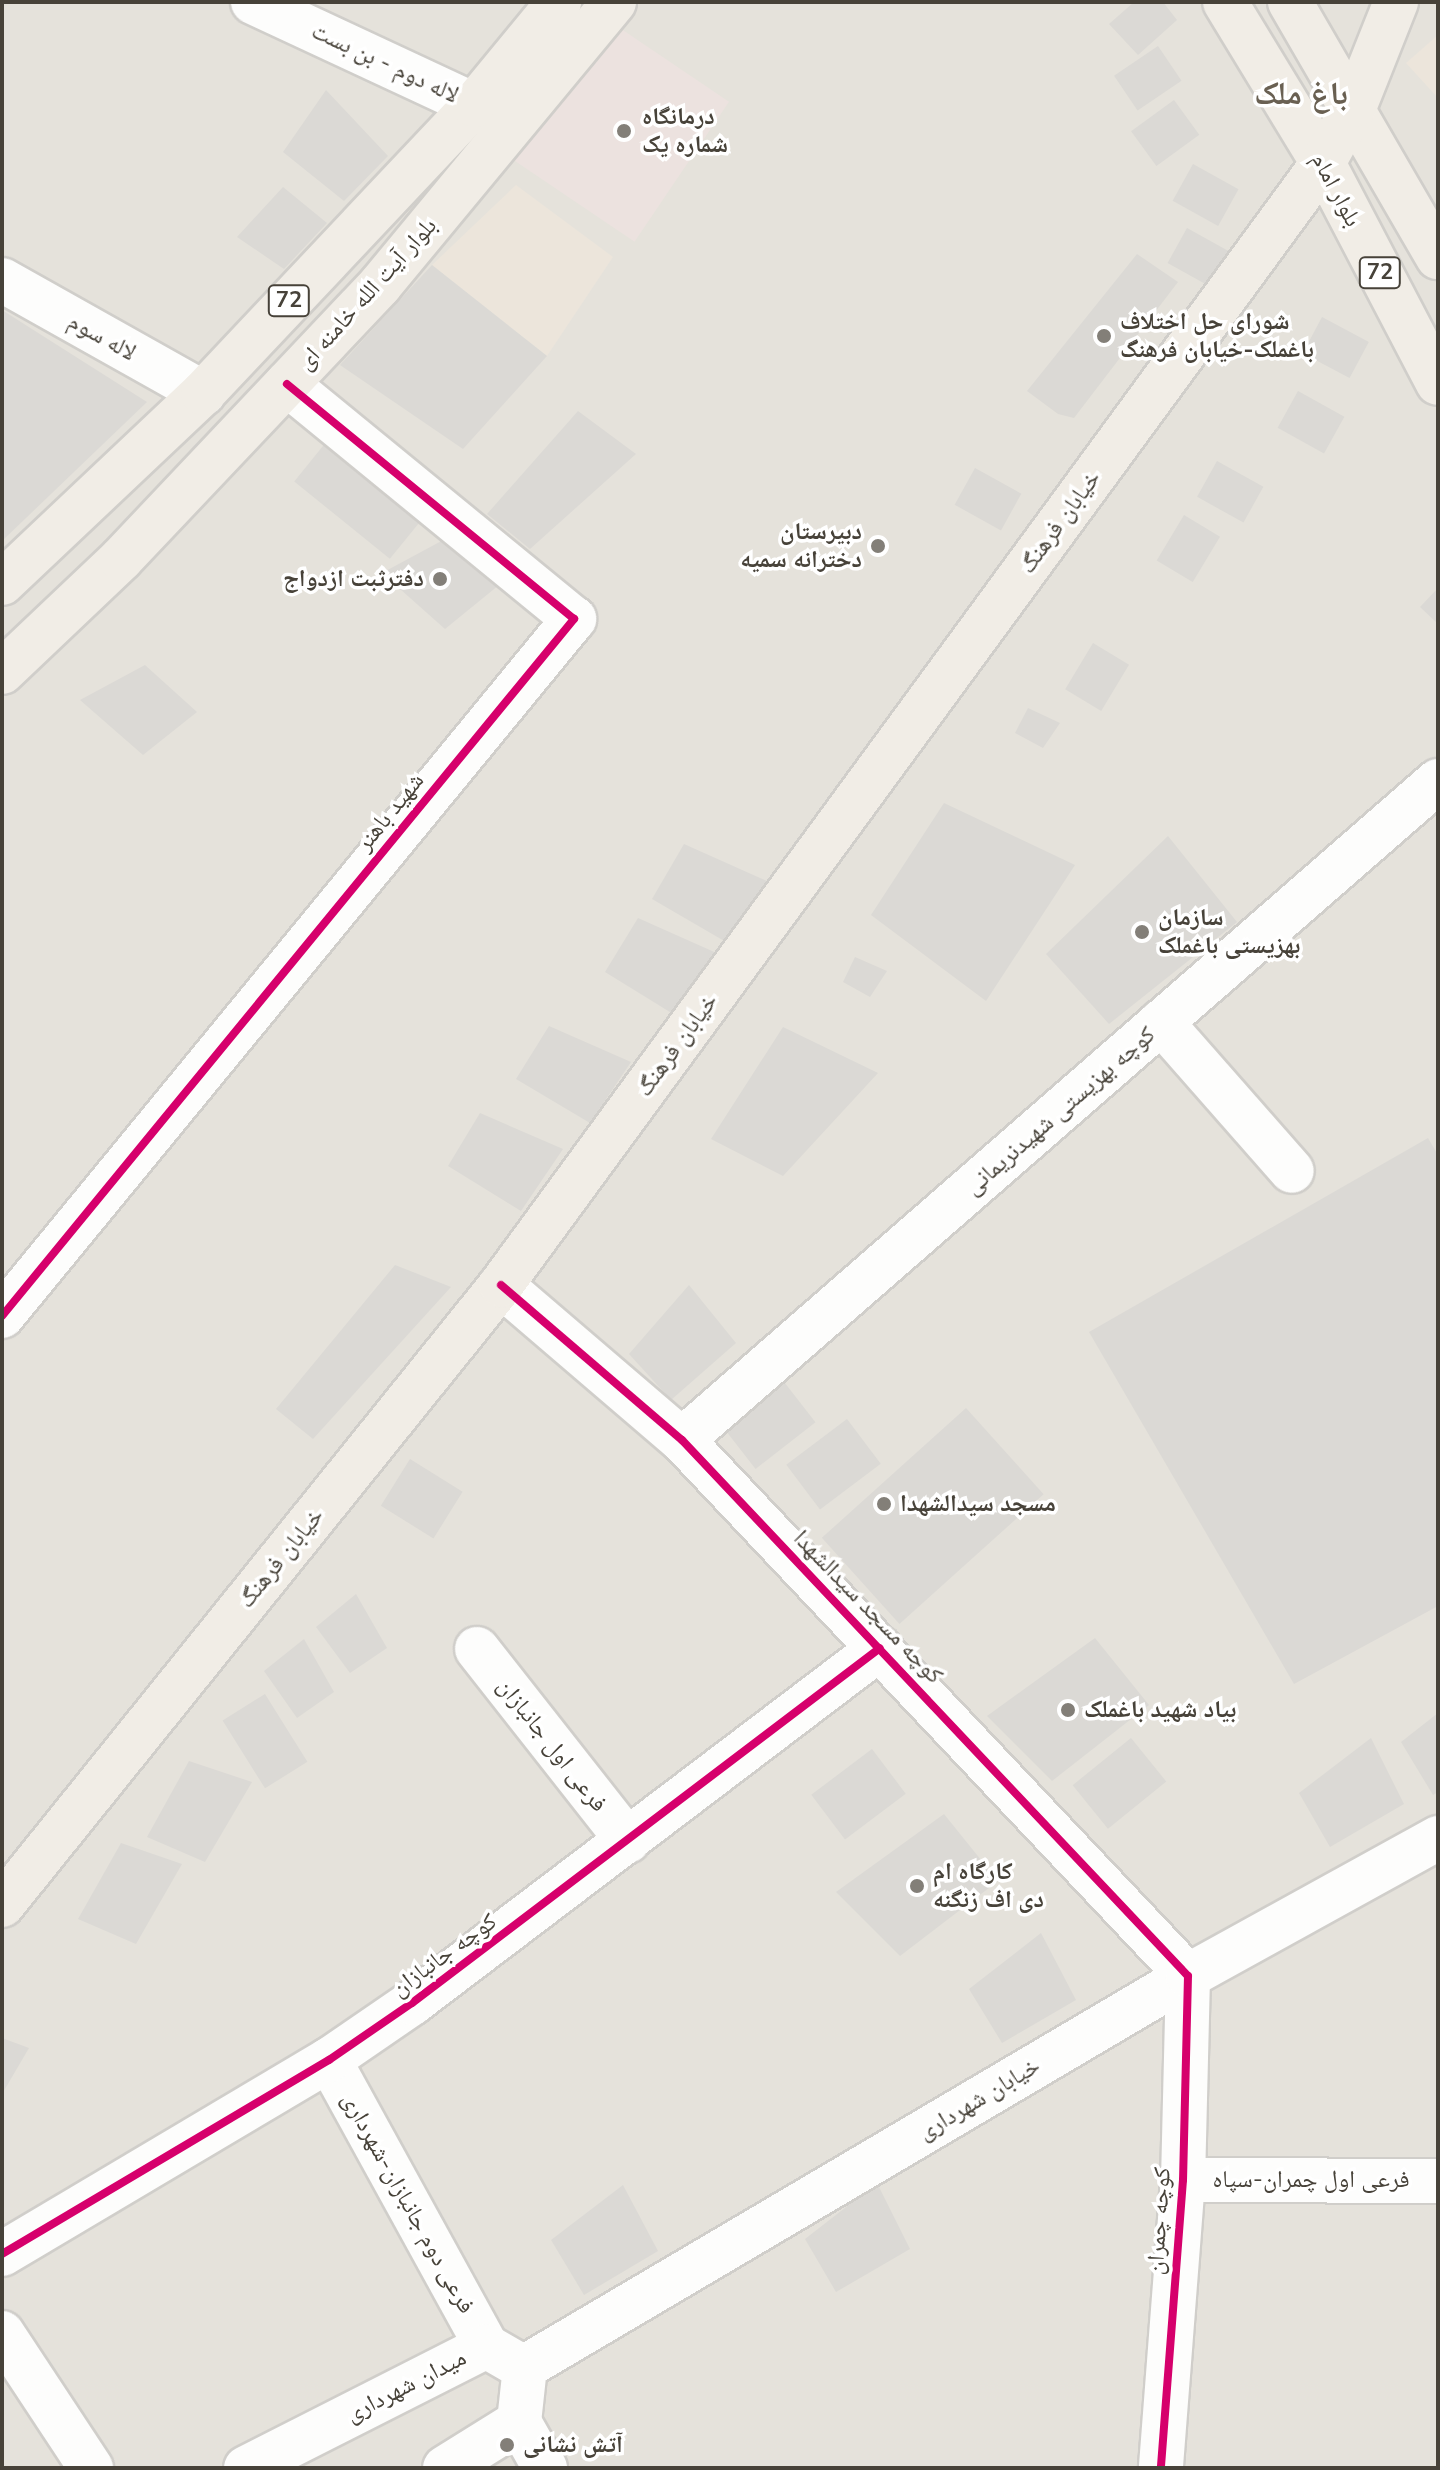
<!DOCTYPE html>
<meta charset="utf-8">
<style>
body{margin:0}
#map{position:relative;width:1440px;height:2470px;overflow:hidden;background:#f2f0ed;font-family:"Nunito Sans","Noto Naskh Arabic",sans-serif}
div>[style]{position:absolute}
.residential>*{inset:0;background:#e5e2db;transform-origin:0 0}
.commercial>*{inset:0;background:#ece5db}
.medical>*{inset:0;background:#ece2df;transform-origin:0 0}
.building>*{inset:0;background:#dbd9d5;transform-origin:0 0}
.roads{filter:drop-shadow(2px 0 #d0ceca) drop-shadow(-2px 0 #d0ceca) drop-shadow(0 2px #d0ceca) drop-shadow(0 -2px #d0ceca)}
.minor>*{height:44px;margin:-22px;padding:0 22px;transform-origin:22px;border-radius:22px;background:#fdfdfc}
.major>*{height:44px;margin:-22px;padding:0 22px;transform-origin:22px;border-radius:22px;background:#f1ede6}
.cycleway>*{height:8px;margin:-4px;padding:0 4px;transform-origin:4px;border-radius:4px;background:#d6006c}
.dots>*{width:22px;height:22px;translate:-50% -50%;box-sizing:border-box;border:4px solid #fff;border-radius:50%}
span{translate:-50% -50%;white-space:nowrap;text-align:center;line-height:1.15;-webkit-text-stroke:7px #fff;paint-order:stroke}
.shield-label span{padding:2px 6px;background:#fff;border:2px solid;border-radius:6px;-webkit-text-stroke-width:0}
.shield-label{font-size:22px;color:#474239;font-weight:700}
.street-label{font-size:24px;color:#474239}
.poi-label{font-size:24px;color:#474239;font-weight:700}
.left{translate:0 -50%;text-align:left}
.right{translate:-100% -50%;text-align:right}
.district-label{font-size:32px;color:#696052;font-weight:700}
.frame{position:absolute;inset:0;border:4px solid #474239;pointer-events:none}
</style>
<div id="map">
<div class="residential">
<i style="left:2px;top:2px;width:1436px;height:2466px"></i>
</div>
<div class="commercial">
<i style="clip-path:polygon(1438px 35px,1438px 98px,1406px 63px)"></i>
<i style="clip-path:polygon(516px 185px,613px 257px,547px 356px,432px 265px)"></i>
</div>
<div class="medical">
<i style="left:608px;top:20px;width:146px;height:169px;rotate:34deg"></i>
</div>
<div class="building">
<i style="clip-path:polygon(1134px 2px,1163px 2px,1177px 20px,1138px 55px,1109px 24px)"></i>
<i style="left:1158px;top:46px;width:42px;height:53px;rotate:56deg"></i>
<i style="clip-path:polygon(326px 90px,388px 156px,344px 201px,283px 152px)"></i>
<i style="left:1174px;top:100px;width:43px;height:53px;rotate:54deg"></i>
<i style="left:1193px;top:164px;width:52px;height:42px;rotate:29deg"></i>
<i style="clip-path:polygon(283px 187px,327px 223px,284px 269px,237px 237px)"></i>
<i style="left:1187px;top:228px;width:52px;height:40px;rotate:29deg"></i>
<i style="clip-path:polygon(1137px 254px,1178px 282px,1074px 418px,1058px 414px,1027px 391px)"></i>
<i style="clip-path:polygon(432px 265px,547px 356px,463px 449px,340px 365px)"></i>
<i style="clip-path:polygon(2px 310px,147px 402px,2px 541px)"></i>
<i style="left:1322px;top:317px;width:53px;height:41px;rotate:28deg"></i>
<i style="left:1298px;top:391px;width:53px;height:42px;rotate:29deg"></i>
<i style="clip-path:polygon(578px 411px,636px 454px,530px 549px,487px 514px)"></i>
<i style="left:327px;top:441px;width:123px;height:52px;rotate:39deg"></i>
<i style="left:1217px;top:461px;width:53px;height:41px;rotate:29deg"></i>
<i style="left:975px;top:468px;width:53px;height:42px;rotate:29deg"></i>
<i style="left:1184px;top:515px;width:42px;height:53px;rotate:31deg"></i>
<i style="clip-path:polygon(447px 538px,499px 585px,445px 629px,382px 573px)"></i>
<i style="clip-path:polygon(1438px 588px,1438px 624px,1420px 607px)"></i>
<i style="left:1093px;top:643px;width:42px;height:54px;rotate:31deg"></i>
<i style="clip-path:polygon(145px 665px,197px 712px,143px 755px,80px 700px)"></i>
<i style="clip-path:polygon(1028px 708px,1060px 723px,1043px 748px,1015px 733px)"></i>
<i style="clip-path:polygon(944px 803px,1075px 865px,986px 1001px,871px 915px)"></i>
<i style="clip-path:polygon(1168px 836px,1237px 922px,1109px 1024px,1046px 954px)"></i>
<i style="clip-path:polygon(684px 844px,767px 881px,726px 942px,652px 899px)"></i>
<i style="clip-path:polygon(638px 918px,721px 955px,678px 1017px,605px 972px)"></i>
<i style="clip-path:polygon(855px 957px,887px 971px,870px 997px,843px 982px)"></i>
<i style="clip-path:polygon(549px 1026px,631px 1062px,590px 1123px,516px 1079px)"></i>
<i style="clip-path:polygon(783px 1027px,878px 1073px,783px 1176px,711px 1139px)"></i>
<i style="clip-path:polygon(480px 1113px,563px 1149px,521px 1211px,448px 1166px)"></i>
<i style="clip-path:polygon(1428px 1138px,1438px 1155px,1438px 1606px,1294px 1684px,1089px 1332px)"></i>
<i style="clip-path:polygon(395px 1265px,451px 1287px,313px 1439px,276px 1409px)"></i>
<i style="clip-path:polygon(689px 1285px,736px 1343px,671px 1400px,629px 1354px)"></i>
<i style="left:781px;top:1378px;width:56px;height:76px;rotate:52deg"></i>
<i style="left:966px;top:1408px;width:116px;height:194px;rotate:48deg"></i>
<i style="left:847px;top:1419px;width:56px;height:76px;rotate:53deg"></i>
<i style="left:410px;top:1459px;width:62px;height:55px;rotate:32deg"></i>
<i style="clip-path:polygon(356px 1594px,387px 1648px,350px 1673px,316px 1627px)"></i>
<i style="clip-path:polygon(1095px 1638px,1149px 1705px,1052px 1781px,987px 1716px)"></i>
<i style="clip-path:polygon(304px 1639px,334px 1692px,297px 1718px,264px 1671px)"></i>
<i style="left:265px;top:1694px;width:80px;height:50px;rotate:58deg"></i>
<i style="clip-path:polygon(1438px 1713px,1438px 1792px,1433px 1795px,1401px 1742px)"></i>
<i style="left:1131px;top:1738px;width:56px;height:75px;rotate:51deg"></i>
<i style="clip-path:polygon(1371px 1738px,1404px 1804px,1330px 1847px,1299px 1793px)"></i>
<i style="left:872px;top:1749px;width:56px;height:76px;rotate:53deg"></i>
<i style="clip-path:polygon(189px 1761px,252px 1782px,205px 1862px,147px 1837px)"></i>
<i style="clip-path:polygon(944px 1814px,998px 1881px,900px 1956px,836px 1892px)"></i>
<i style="clip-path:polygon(121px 1843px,182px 1864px,136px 1944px,78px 1919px)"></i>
<i style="clip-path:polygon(1041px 1933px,1076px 2000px,1002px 2043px,969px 1989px)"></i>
<i style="clip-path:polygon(2px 2038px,29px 2048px,2px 2094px)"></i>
<i style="clip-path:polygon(877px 2183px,910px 2249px,836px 2292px,805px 2239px)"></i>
<i style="clip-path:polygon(623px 2185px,658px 2251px,584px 2295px,551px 2240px)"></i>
</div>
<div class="roads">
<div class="minor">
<i style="left:253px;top:2px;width:244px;rotate:25deg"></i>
<i style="left:2px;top:280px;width:231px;rotate:29.3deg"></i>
<i style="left:1161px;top:1022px;width:198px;rotate:48.7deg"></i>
<i style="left:501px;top:1285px;width:238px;rotate:40.6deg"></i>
<i style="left:682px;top:1440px;width:737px;rotate:46.65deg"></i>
<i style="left:1188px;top:1976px;width:204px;rotate:91.4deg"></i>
<i style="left:1183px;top:2180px;width:289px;rotate:94.4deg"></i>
<i style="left:2px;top:1316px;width:902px;rotate:-50.63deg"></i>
<i style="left:574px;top:619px;width:371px;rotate:-140.7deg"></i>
<i style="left:682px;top:1440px;width:1003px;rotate:-41.08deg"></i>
<i style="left:477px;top:1649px;width:244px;rotate:51.8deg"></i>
<i style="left:329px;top:2060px;width:326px;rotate:61.2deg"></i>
<i style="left:1183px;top:2180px;width:255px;rotate:0.2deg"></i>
<i style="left:2px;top:2254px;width:380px;rotate:-30.7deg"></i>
<i style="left:329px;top:2060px;width:101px;rotate:-34.5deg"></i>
<i style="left:412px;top:2003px;width:587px;rotate:-37.18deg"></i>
<i style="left:2px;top:2333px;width:162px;rotate:56.6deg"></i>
<i style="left:525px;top:2367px;width:770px;rotate:-30.53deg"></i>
<i style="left:1188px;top:1976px;width:286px;rotate:-28.9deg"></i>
<i style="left:519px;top:2422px;width:53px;rotate:60.5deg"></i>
<i style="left:246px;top:2468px;width:269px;rotate:-26.9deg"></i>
<i style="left:486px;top:2346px;width:30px;rotate:30deg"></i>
<i style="left:445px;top:2468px;width:87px;rotate:-31.9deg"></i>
<i style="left:519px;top:2422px;width:55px;rotate:-83.8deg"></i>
</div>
<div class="major">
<i style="left:1225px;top:2px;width:188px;rotate:58.7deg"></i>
<i style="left:1323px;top:163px;width:248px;rotate:62.4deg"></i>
<i style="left:1290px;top:2px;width:295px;rotate:59.9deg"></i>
<i style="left:2px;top:583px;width:277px;rotate:-43.4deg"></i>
<i style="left:203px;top:393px;width:395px;rotate:-46.7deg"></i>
<i style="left:474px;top:105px;width:134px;rotate:-50.5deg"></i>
<i style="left:2px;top:672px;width:164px;rotate:-43.5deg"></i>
<i style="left:121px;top:559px;width:377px;rotate:-46.6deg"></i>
<i style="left:380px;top:285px;width:367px;rotate:-50.4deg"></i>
<i style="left:2px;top:1905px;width:796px;rotate:-51.17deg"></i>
<i style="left:501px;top:1285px;width:1391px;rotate:-53.77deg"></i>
<i style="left:1323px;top:163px;width:66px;rotate:-61.1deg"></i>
<i style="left:1355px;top:105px;width:111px;rotate:-68.3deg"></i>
</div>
</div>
<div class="cycleway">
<i style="left:501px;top:1285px;width:238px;rotate:40.6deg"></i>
<i style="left:682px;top:1440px;width:737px;rotate:46.65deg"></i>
<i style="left:1188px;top:1976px;width:204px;rotate:91.4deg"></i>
<i style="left:1183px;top:2180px;width:289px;rotate:94.4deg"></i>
<i style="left:2px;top:1316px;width:902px;rotate:-50.63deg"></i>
<i style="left:574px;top:619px;width:371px;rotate:-140.7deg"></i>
<i style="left:2px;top:2254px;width:380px;rotate:-30.7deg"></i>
<i style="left:329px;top:2060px;width:101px;rotate:-34.5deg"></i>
<i style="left:412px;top:2003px;width:587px;rotate:-37.18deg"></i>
</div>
<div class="dots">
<i style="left:624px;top:131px;background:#837f78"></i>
<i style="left:1104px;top:336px;background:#837f78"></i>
<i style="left:878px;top:546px;background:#837f78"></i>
<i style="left:440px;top:579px;background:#837f78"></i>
<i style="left:1142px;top:932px;background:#837f78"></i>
<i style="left:884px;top:1504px;background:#837f78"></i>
<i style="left:1068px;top:1710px;background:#837f78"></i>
<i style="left:917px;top:1886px;background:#837f78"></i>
<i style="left:507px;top:2445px;background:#837f78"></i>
</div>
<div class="shield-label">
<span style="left:1380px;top:273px">72</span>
<span style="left:289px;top:301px">72</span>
</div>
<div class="street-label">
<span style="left:385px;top:63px;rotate:25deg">لاله دوم - بن بست</span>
<span style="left:1336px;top:190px;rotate:62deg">بلوار امام</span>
<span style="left:367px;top:294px;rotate:-48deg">بلوار آیت الله خامنه ای</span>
<span style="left:102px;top:337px;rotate:29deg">لاله سوم</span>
<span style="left:1060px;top:522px;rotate:-54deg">خیابان فرهنگ</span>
<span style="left:390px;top:812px;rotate:-51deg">شهید باهنر</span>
<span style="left:677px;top:1045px;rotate:-54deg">خیابان فرهنگ</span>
<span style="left:1060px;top:1111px;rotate:-41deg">کوچه بهزیستی شهیدنریمانی</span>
<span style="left:281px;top:1558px;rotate:-51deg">خیابان فرهنگ</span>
<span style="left:868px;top:1607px;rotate:46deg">کوچه مسجد سیدالشهدا</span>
<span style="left:552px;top:1745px;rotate:52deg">فرعی اول جانبازان</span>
<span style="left:444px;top:1955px;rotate:-36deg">کوچه جانبازان</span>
<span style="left:979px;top:2099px;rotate:-31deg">خیابان شهرداری</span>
<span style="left:1311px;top:2180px">فرعی اول چمران-سپاه</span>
<span style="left:408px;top:2203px;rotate:61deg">فرعی دوم جانبازان-شهرداری</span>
<span style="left:1159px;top:2221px;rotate:-86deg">کوچه چمران</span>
<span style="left:406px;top:2386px;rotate:-27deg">میدان شهرداری</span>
</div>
<div class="poi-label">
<span class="left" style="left:642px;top:131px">درمانگاه<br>شماره یک</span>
<span class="left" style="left:1120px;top:336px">شورای حل اختلاف<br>باغملک-خیابان فرهنگ</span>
<span class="right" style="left:862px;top:546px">دبیرستان<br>دخترانه سمیه</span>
<span class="right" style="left:424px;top:579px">دفترثبت ازدواج</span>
<span class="left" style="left:1158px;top:932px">سازمان<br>بهزیستی باغملک</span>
<span class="left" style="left:900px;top:1504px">مسجد سیدالشهدا</span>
<span class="left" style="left:1084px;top:1710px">بیاد شهید باغملک</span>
<span class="left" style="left:933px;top:1886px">کارگاه ام<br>دی اف زنگنه</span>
<span class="left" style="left:523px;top:2445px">آتش نشانی</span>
</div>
<div class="district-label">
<span style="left:1301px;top:94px">باغ ملک</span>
</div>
<div class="frame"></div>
</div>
